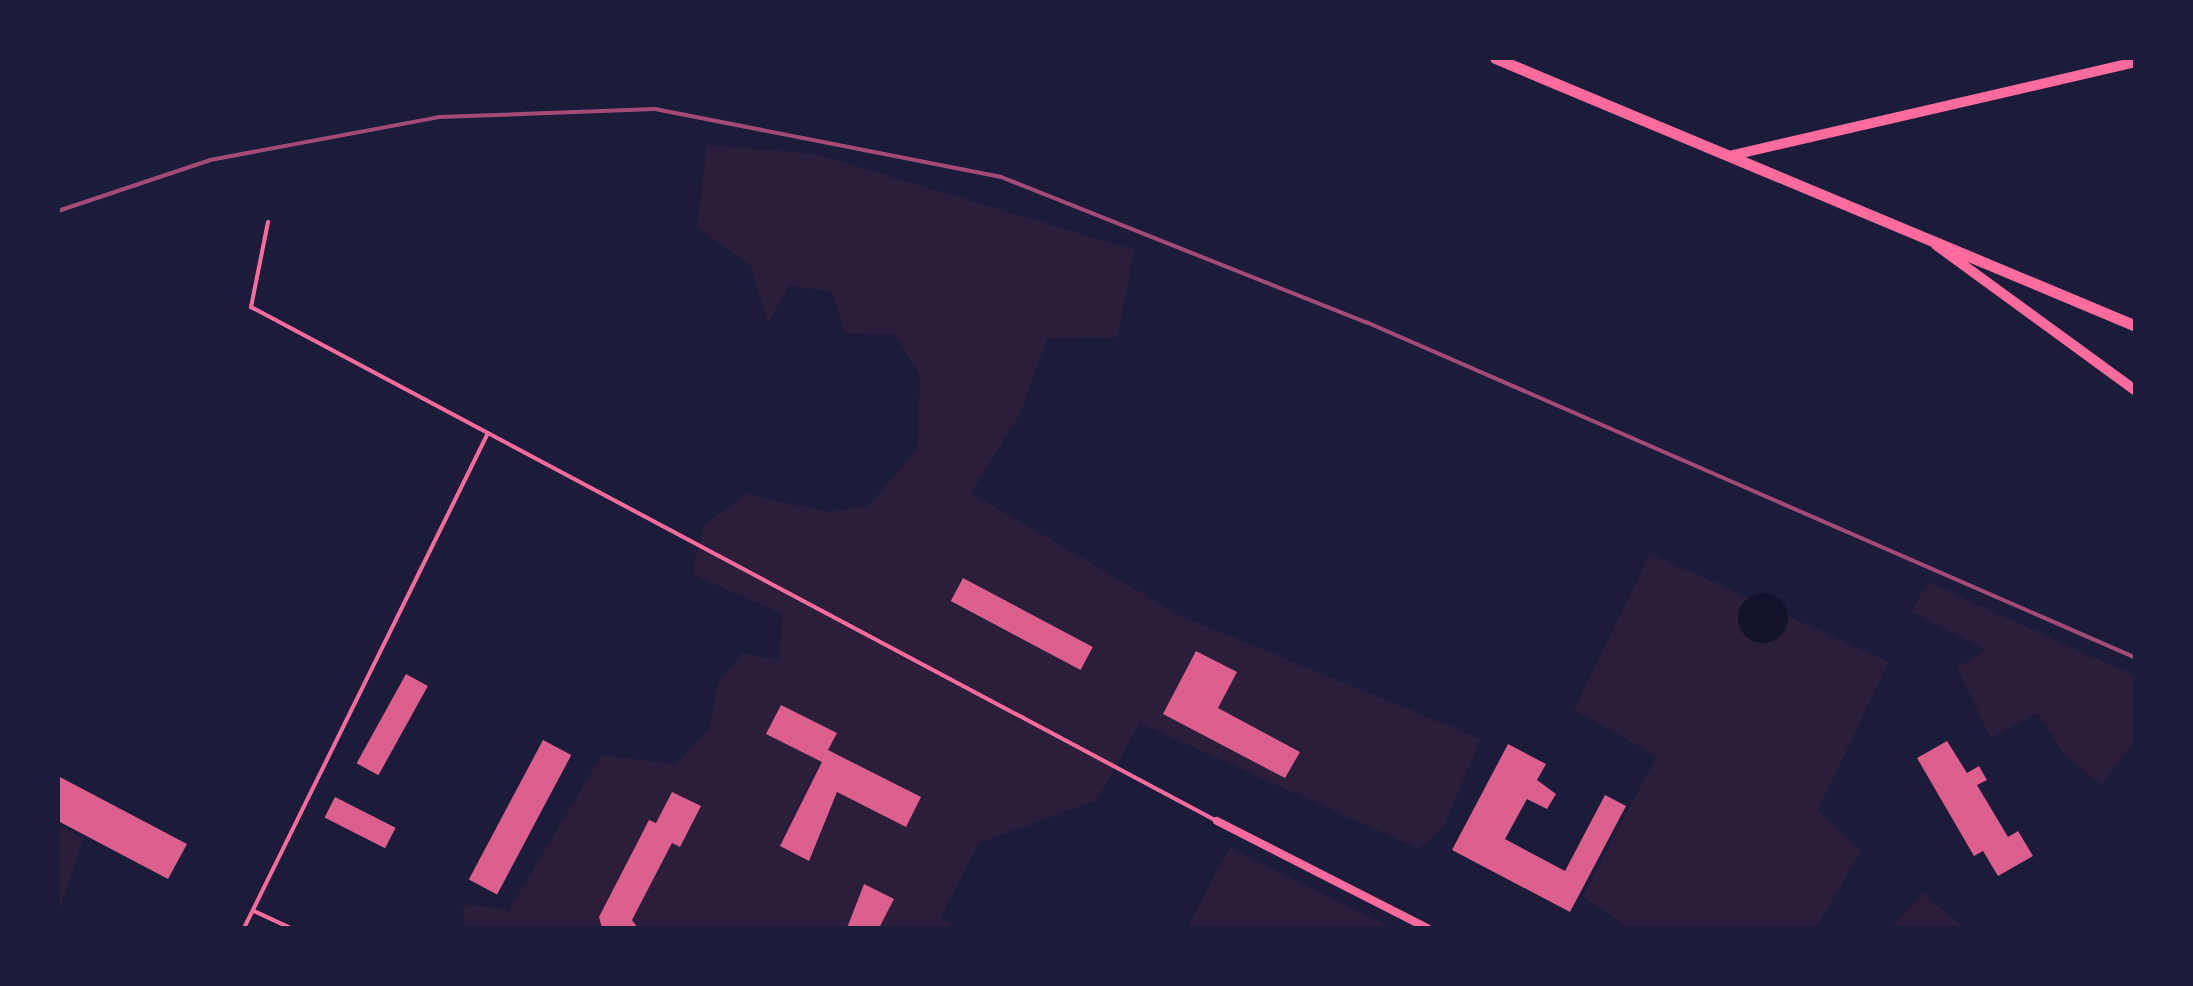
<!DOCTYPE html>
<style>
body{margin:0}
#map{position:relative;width:2193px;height:986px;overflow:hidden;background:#1b1b3a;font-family:Roboto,sans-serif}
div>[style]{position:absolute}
.green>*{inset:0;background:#2a1e3b}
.water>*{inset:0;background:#12122b}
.round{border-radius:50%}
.building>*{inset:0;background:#dd5f8e;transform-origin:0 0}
.service>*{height:4px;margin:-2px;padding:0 2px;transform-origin:2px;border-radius:2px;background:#ff6b9d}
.minor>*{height:8px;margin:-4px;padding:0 4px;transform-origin:4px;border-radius:4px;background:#ff6b9d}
.tertiary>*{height:10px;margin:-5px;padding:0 5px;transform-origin:5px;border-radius:5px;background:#ff6b9d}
.secondary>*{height:11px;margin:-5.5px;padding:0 5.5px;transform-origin:5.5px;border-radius:5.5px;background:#ff6b9d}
.rail>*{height:4px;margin:-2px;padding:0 2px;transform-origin:2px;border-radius:2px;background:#a44b75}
span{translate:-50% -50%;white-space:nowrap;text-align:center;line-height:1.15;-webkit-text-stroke:10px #1b1b3a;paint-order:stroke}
.frame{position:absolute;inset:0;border:60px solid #1b1b3a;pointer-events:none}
</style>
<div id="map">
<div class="green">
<i style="clip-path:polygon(707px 145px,816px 154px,1134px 250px,1118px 337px,1047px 339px,1020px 414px,971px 493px,1181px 616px,1481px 739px,1444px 826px,1419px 849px,1140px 723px,1097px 800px,979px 843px,940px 918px,959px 928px,464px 928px,463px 904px,509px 910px,602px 755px,676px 764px,709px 728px,718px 684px,742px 653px,779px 660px,782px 614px,692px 574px,704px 525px,747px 494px,828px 512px,868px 506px,917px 450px,920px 376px,895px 334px,845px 333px,832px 292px,789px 285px,768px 324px,751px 266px,697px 227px)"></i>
<i style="clip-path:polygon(1650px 553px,1889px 662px,1818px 810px,1861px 851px,1816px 928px,1628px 928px,1583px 896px,1657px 756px,1574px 710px)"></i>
<i style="clip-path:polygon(1928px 582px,2135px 676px,2135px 740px,2102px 785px,2063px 753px,2038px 713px,1991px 738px,1957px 668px,1986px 650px,1911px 612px)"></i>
<i style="clip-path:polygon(58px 825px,83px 838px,58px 917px)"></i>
<i style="clip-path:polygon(1230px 847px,1393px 928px,1187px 928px)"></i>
<i style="clip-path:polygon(1923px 893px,1965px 928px,1891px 928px)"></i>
</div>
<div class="water">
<i class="round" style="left:1738px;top:593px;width:50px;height:50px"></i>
</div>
<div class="building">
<i style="left:963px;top:578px;width:147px;height:26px;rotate:28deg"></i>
<i style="clip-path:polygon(1196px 651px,1237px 672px,1218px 708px,1300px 752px,1285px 778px,1163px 714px)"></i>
<i style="left:406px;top:674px;width:25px;height:102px;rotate:29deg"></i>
<i style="clip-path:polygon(781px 705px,837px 733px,828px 750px,921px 797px,906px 827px,837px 792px,809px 861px,780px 846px,822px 762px,766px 734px)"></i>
<i style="left:543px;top:740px;width:32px;height:158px;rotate:28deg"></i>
<i style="clip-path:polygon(1947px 741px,1967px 773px,1979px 766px,1987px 780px,1977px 785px,2008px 837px,2018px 831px,2033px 856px,1998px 876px,1983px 851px,1974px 856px,1917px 758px)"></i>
<i style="clip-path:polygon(1508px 744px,1546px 764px,1537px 780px,1556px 794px,1547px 809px,1527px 799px,1505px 839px,1565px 871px,1605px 795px,1626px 806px,1570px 912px,1452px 850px)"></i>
<i style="clip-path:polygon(58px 776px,187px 844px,168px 879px,58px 821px)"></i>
<i style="clip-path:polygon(672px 792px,701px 806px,680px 847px,672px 843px,632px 920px,638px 928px,602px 928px,599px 917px,649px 820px,656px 823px)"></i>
<i style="left:335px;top:797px;width:68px;height:23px;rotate:27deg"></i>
<i style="clip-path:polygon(864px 884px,894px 899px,879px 928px,847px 928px)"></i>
</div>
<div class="service">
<i style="left:268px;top:222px;width:87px;rotate:101.3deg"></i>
<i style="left:251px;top:307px;width:1094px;rotate:28.02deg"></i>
<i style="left:254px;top:911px;width:40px;rotate:25deg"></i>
<i style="left:244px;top:928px;width:550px;rotate:-63.76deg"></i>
</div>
<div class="minor">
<i style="left:1217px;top:821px;width:236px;rotate:27deg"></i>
</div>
<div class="tertiary">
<i style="left:1729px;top:156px;width:418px;rotate:-13deg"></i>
<i style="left:1936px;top:245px;width:248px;rotate:36.1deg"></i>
</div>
<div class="secondary">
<i style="left:1495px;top:58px;width:695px;rotate:22.69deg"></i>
</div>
<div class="rail">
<i style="left:58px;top:211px;width:160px;rotate:-18.5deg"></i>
<i style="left:210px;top:160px;width:233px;rotate:-10.6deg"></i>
<i style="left:439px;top:117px;width:216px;rotate:-2.1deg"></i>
<i style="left:655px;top:109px;width:353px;rotate:11.1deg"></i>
<i style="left:1001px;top:177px;width:393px;rotate:21.7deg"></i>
<i style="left:1366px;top:322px;width:840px;rotate:23.57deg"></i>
</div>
<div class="frame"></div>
</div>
